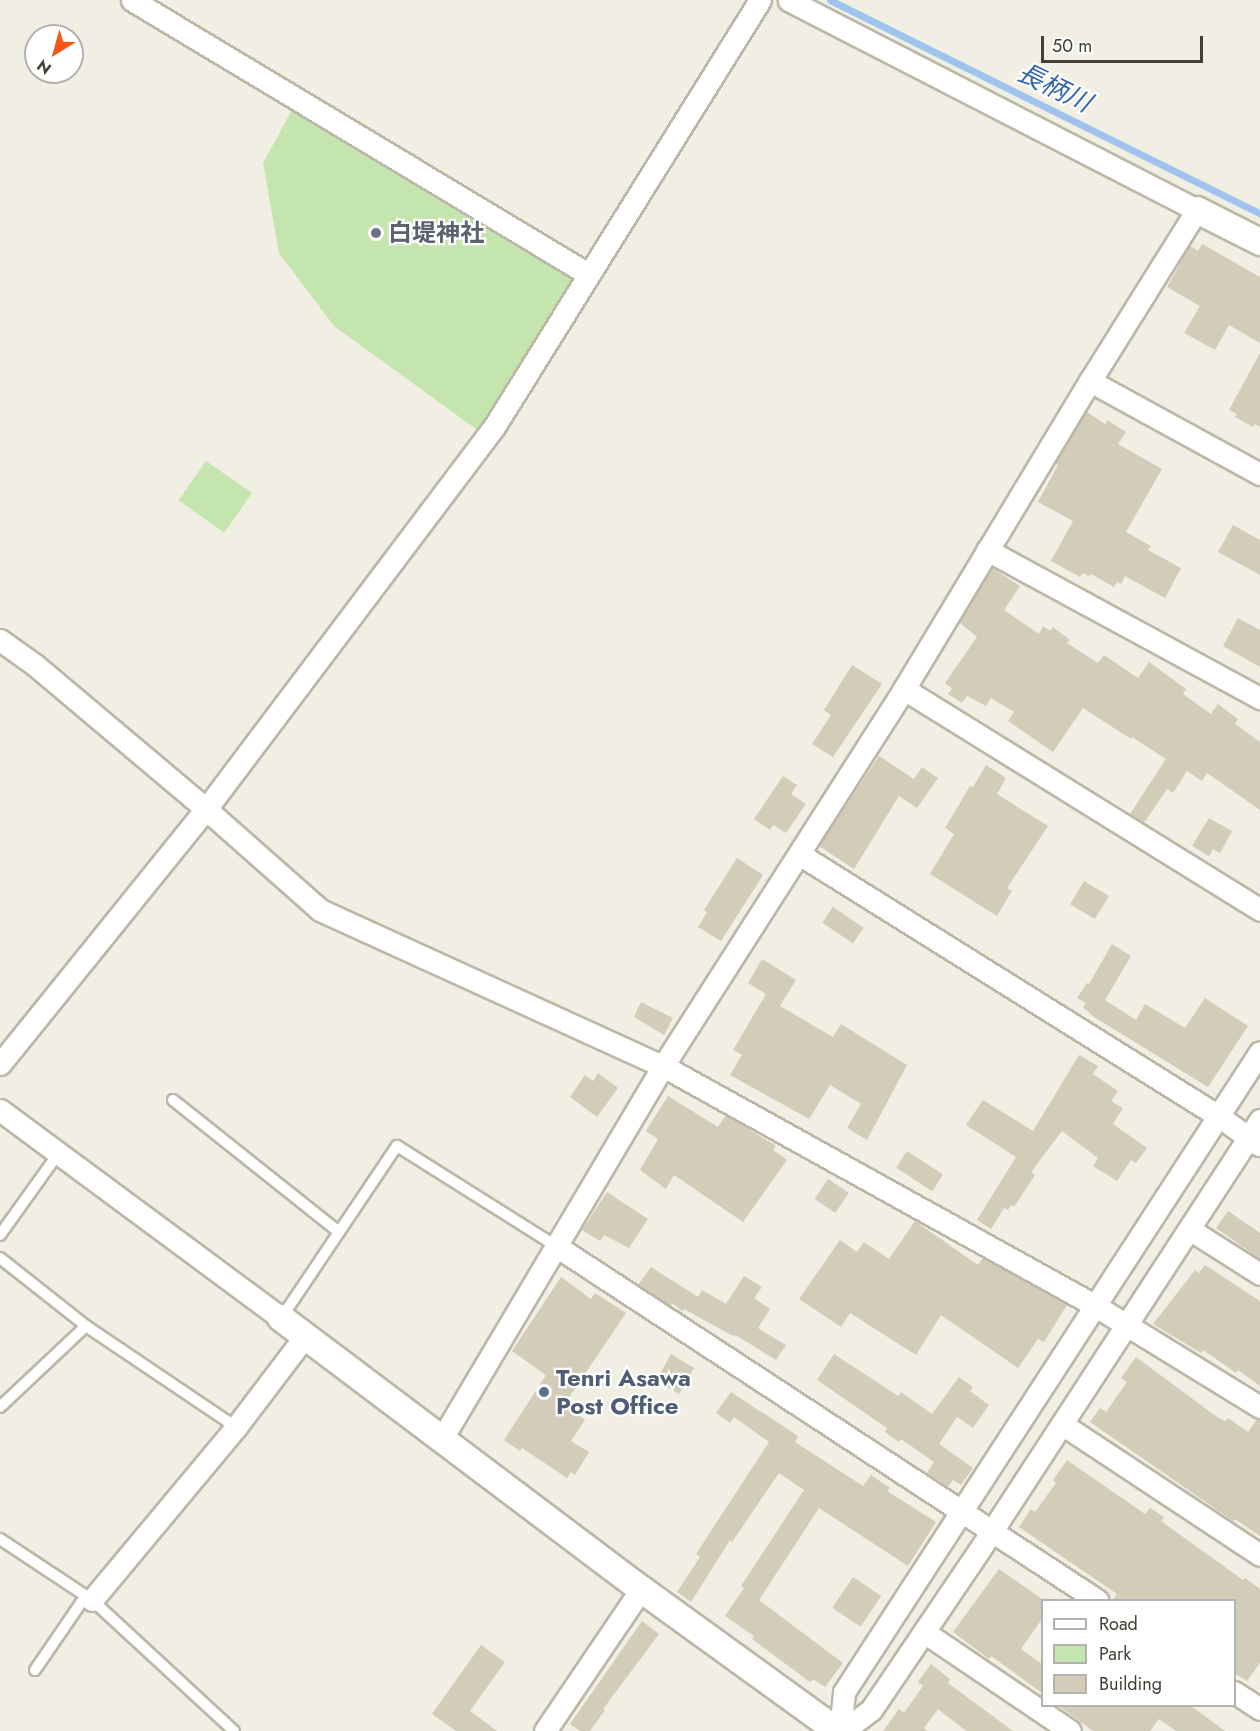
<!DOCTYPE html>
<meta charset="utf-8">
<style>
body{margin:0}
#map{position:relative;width:1260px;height:1731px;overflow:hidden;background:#f1efe3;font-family:Jost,"Noto Sans JP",sans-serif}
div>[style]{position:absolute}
.green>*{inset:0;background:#c4e5ad;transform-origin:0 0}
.stream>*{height:7px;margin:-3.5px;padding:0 3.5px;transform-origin:3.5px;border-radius:3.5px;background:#a0c3ed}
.building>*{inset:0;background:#d2ccb9;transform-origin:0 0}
.roads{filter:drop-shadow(2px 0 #bcb7a6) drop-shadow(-2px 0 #bcb7a6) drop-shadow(0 2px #bcb7a6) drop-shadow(0 -2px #bcb7a6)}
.service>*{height:10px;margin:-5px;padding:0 5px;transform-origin:5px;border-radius:5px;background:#fff}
.minor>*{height:21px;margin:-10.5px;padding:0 10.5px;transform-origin:10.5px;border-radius:10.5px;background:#fff}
.tertiary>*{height:26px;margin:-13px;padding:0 13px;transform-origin:13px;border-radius:13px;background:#fff}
.dots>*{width:16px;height:16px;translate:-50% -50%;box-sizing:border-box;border:3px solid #fff;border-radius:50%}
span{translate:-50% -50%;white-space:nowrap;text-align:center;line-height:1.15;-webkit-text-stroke:4.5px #fff;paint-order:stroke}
.worship-label{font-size:24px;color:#5b616d;font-weight:700}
.left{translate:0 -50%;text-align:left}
.service-label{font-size:24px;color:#4e5e75;font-weight:700}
.water-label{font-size:26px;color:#3166aa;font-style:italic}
.legend{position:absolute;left:1041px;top:1599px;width:195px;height:108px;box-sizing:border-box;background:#fff;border:2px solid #b3b2ae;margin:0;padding:8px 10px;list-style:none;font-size:18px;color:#423f34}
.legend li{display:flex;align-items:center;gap:12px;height:30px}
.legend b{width:30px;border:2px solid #b3b2ae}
.north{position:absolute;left:24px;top:24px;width:60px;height:60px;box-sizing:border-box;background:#fff;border:2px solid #b3b2ae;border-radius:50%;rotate:217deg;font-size:16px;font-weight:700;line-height:24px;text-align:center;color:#423f34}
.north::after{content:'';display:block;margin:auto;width:21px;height:27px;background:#f35719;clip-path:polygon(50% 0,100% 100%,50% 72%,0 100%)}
.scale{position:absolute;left:1041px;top:36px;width:162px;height:27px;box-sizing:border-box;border:3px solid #423f34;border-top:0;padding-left:8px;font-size:18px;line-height:21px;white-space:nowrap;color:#423f34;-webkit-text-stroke:4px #fff;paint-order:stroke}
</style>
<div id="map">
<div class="green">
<i style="clip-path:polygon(298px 99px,588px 274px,487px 437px,334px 326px,279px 253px,263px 163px)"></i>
<i style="left:206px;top:461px;width:56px;height:48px;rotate:35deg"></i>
</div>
<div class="stream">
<i style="left:830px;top:0;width:480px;rotate:26.4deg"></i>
</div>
<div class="building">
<i style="clip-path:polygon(1202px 244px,1260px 277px,1260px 343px,1229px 325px,1215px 350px,1184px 333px,1200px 306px,1167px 287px,1190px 246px,1198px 251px)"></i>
<i style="clip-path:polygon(1260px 353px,1260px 427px,1255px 424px,1253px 427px,1235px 417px,1237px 414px,1229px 410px)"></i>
<i style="clip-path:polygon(1087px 412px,1105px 424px,1107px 420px,1126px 432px,1118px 444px,1162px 469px,1126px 532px,1151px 546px,1148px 550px,1181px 568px,1165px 598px,1125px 576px,1121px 584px,1117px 582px,1114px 587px,1091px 574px,1089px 576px,1083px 573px,1080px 577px,1051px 561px,1073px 521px,1038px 502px,1058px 465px,1056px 463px)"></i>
<i style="clip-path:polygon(1233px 525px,1260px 540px,1260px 575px,1218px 552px)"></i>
<i style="clip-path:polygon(992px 568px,1020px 586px,1004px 610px,1039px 634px,1043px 626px,1050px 631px,1053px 627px,1070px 640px,1067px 643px,1098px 663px,1104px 655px,1138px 678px,1149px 662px,1186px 689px,1183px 694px,1211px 714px,1218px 704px,1238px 719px,1235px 724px,1260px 742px,1260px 810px,1207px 773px,1202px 781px,1187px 771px,1173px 793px,1167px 789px,1144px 823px,1130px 814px,1166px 759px,1132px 737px,1131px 739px,1083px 708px,1053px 752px,1008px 721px,1014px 712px,991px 698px,986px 706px,967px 696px,962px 703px,948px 694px,952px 688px,945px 683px,977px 637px,959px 622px)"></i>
<i style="clip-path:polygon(1238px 618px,1260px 630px,1260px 667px,1223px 646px)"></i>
<i style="clip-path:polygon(852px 665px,882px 684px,833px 757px,812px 744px,831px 715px,824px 710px)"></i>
<i style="clip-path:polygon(879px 756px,914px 779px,922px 767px,938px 778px,917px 808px,899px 796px,854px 869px,819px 846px)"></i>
<i style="clip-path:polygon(986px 765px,1006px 778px,997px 794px,1048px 826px,1007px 888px,1012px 891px,997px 916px,930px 874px,954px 834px,945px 828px,970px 786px,973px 787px)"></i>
<i style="clip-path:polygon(783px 776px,797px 785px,791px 794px,806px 804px,786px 833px,773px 825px,770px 830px,754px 819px)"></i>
<i style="clip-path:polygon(1209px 818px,1232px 831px,1220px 853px,1213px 849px,1209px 856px,1192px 846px)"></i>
<i style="clip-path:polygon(737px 858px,763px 875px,721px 941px,698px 927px,707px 912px,704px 910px)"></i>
<i style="left:1084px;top:881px;width:29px;height:27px;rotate:31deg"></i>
<i style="left:833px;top:907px;width:37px;height:19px;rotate:34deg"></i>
<i style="clip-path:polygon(1112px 944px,1131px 956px,1105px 1000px,1136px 1020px,1145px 1004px,1185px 1028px,1205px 998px,1248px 1026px,1208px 1087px,1094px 1017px,1083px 1007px,1086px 1003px,1077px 998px,1087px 983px,1089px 984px)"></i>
<i style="clip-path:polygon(762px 959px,796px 980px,780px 1006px,833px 1037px,841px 1024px,907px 1065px,867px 1140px,847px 1128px,861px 1104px,830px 1085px,809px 1119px,730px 1075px,742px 1055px,733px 1050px,766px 994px,748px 983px)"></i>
<i style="clip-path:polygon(641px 1002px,673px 1018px,664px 1035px,634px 1017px)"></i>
<i style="clip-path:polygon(1079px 1055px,1098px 1066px,1093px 1074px,1118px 1091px,1111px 1101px,1123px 1108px,1113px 1124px,1147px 1148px,1136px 1163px,1131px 1160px,1117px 1181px,1093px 1166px,1098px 1158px,1062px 1131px,1031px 1172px,1035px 1175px,1014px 1207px,1011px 1205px,1008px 1210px,1004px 1208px,991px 1229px,977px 1220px,1016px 1157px,966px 1125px,983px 1100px,1033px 1131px)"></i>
<i style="clip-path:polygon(598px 1073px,618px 1088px,597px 1117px,570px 1097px,585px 1075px,593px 1081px)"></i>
<i style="clip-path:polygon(668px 1096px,718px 1127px,726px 1115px,776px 1146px,773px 1150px,787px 1160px,743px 1222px,674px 1175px,666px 1189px,640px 1170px,658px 1139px,646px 1131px)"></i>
<i style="left:907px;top:1151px;width:43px;height:20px;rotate:33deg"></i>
<i style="left:828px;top:1179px;width:25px;height:24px;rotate:34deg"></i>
<i style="clip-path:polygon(607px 1192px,648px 1219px,629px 1248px,604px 1235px,600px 1241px,582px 1230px)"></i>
<i style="clip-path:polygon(1228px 1211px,1260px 1233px,1260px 1259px,1216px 1228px)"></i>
<i style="clip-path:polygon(915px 1221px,978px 1265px,983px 1258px,1067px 1305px,1044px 1342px,1038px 1339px,1018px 1368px,941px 1315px,916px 1355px,850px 1313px,841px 1327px,799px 1299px,840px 1240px,857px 1252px,864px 1242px,889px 1259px)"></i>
<i style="clip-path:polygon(1205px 1265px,1260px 1301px,1260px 1386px,1238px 1370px,1236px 1373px,1203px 1350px,1201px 1353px,1153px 1324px,1195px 1270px,1199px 1273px)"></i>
<i style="clip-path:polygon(651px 1267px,698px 1297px,702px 1290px,726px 1304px,744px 1276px,762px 1287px,754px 1298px,770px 1309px,758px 1328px,786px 1345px,776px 1360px,737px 1336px,731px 1335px,684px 1309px,682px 1311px,672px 1303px,671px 1306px,638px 1285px)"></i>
<i style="clip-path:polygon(561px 1277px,591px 1299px,595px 1293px,626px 1313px,564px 1405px,585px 1420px,571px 1441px,589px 1452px,575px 1475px,571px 1472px,567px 1478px,522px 1448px,520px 1451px,504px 1440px,546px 1375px,512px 1351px)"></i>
<i style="clip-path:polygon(671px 1354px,694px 1368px,679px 1394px,662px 1384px,666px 1377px,660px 1374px)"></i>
<i style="clip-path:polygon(834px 1354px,898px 1396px,901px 1392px,932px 1414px,959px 1377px,973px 1387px,970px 1391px,989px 1405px,973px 1428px,957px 1417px,939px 1444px,973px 1468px,961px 1485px,953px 1480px,948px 1487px,927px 1473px,934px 1462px,901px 1439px,899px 1442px,885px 1432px,887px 1428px,817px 1380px)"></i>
<i style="clip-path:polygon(1136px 1357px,1217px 1417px,1225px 1421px,1228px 1418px,1248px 1432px,1257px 1419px,1260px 1420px,1260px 1536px,1235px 1519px,1233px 1521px,1090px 1422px,1100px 1408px,1106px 1412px,1127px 1382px,1121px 1378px)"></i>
<i style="clip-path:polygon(731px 1392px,798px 1436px,795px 1442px,863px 1486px,871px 1475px,890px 1488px,887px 1491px,936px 1522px,908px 1566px,819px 1508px,759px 1600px,843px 1663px,825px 1687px,813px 1679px,810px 1682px,752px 1639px,754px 1636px,725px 1616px,744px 1588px,741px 1586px,804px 1490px,779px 1473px,732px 1542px,730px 1540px,691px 1602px,677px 1592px,700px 1557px,696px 1554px,769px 1442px,734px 1417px,730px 1423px,716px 1413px)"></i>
<i style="clip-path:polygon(1067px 1460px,1145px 1514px,1150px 1508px,1164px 1517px,1161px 1521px,1243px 1580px,1245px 1578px,1260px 1589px,1260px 1663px,1247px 1681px,1234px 1673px,1234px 1600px,1113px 1600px,1117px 1594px,1019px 1527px,1031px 1509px,1035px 1512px,1056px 1483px,1053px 1480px)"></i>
<i style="clip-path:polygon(999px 1569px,1042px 1599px,1042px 1619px,1021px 1649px,1042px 1664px,1042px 1693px,991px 1656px,989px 1659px,953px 1632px)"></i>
<i style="left:853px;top:1577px;width:34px;height:37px;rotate:34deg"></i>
<i style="clip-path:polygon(642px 1621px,659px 1634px,603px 1709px,605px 1710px,590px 1731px,580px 1731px,570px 1724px)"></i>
<i style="clip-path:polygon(481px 1645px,505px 1662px,470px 1711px,497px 1731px,456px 1731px,432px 1714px)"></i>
<i style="clip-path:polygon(931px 1664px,950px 1679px,948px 1683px,1013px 1731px,966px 1731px,938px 1709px,924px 1728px,927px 1731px,883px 1731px,899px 1709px,904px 1713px,923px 1686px,918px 1682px)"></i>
<i style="clip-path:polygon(1059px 1706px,1191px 1706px,1225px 1731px,1176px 1731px,1159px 1719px,1150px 1731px,1093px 1731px)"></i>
</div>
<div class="roads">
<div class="service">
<i style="left:173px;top:1100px;width:212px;rotate:38.5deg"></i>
<i style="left:0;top:1235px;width:100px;rotate:-54.4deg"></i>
<i style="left:0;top:1258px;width:110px;rotate:38.3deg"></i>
<i style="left:86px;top:1326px;width:181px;rotate:34deg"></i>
<i style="left:282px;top:1317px;width:206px;rotate:-56.1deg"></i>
<i style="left:397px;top:1146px;width:188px;rotate:32.2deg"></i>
<i style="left:0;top:1407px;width:118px;rotate:-43.3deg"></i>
<i style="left:0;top:1539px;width:110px;rotate:33.5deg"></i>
<i style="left:92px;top:1600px;width:193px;rotate:42.7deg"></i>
<i style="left:35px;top:1670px;width:88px;rotate:-55.6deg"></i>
</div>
<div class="minor">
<i style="left:132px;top:0;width:532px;rotate:31deg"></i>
<i style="left:1090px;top:381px;width:194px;rotate:28.7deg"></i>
<i style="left:987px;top:550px;width:311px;rotate:28.5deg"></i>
<i style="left:0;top:640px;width:43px;rotate:35.5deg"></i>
<i style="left:35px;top:665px;width:224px;rotate:40.1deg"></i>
<i style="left:206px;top:809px;width:152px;rotate:41.5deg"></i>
<i style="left:320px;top:910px;width:377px;rotate:24.5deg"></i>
<i style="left:663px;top:1066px;width:493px;rotate:29deg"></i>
<i style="left:1094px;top:1305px;width:195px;rotate:31.6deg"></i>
<i style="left:904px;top:689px;width:419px;rotate:31.8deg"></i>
<i style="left:799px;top:854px;width:493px;rotate:32deg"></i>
<i style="left:1217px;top:1115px;width:52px;rotate:35.5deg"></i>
<i style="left:0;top:1064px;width:328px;rotate:-51.1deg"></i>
<i style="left:206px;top:809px;width:478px;rotate:-53deg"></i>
<i style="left:494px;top:427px;width:503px;rotate:-58.08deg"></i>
<i style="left:0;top:1110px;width:350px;rotate:36.5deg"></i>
<i style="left:1189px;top:1229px;width:84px;rotate:32.4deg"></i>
<i style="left:556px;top:1246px;width:647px;rotate:33.2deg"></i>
<i style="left:1062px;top:1424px;width:237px;rotate:33.5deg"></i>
<i style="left:441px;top:1440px;width:435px;rotate:-59.3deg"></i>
<i style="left:663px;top:1066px;width:447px;rotate:-57.4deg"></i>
<i style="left:904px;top:689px;width:360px;rotate:-58.9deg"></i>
<i style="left:1090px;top:381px;width:202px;rotate:-58deg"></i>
<i style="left:1197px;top:210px;width:459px;rotate:-152.8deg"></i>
<i style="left:92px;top:1600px;width:225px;rotate:-50.2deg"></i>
<i style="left:236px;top:1427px;width:114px;rotate:-52.8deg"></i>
<i style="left:924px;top:1632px;width:176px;rotate:34.1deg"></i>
<i style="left:1234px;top:1692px;width:31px;rotate:33deg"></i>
<i style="left:545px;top:1731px;width:171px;rotate:-55.9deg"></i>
<i style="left:840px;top:1731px;width:39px;rotate:-84deg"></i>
<i style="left:844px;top:1692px;width:763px;rotate:-56.98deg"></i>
<i style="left:843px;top:1731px;width:35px;rotate:-37deg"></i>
<i style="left:871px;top:1710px;width:216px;rotate:-55.9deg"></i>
<i style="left:992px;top:1531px;width:491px;rotate:-56.9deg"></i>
</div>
<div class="tertiary">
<i style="left:1197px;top:210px;width:71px;rotate:26.9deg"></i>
<i style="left:281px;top:1318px;width:451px;rotate:37deg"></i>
<i style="left:641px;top:1589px;width:242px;rotate:35.9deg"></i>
</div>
</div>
<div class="dots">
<i style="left:376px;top:233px;background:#6b7280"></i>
<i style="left:544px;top:1392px;background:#5c6f8a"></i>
</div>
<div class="worship-label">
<span class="left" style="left:388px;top:233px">白堤神社</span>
</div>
<div class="service-label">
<span class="left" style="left:556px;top:1392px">Tenri Asawa<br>Post Office</span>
</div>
<div class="water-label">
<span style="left:1054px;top:88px;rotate:26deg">長柄川</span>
</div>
<ul class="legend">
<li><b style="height:8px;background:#fff"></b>Road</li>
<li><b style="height:16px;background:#c4e5ad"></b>Park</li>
<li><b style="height:16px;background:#d2ccb9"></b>Building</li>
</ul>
<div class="north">N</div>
<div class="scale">50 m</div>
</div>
